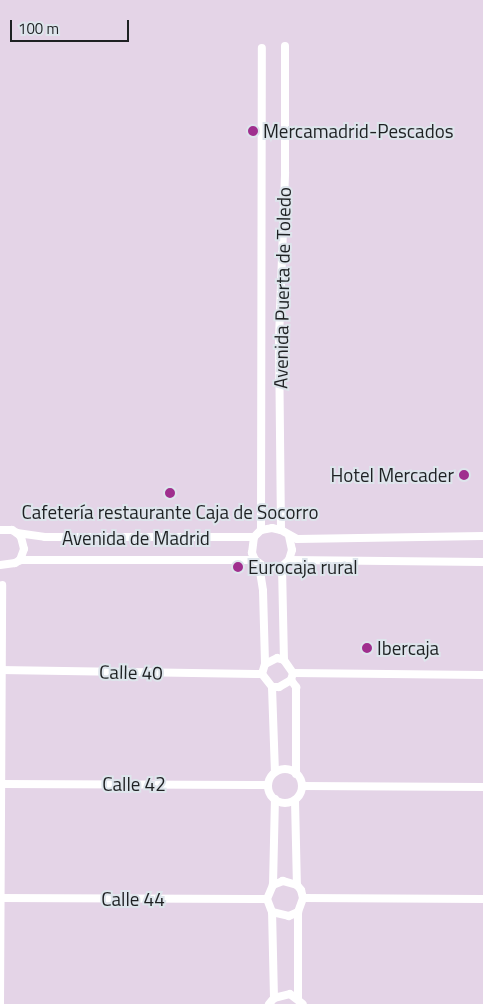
<!DOCTYPE html>
<meta charset="utf-8">
<style>
body{margin:0}
#map{position:relative;width:483px;height:1004px;overflow:hidden;background:#dee5ec;font-family:"Titillium Web",sans-serif}
div>[style]{position:absolute}
.commercial>*{inset:0;background:#e4d4e7;transform-origin:0 0}
.minor>*{height:8px;margin:-4px;padding:0 4px;transform-origin:4px;border-radius:4px;background:#fff}
.minor>.ring{margin:-4px;padding:0;box-sizing:content-box;background:none;border:8px solid #fff;border-radius:50%}
.dots>*{width:14px;height:14px;translate:-50% -50%;box-sizing:border-box;border:2px solid #dee5ec;border-radius:50%}
span{translate:-50% -50%;white-space:nowrap;text-align:center;line-height:1.15;-webkit-text-stroke:4px #dee5ec;paint-order:stroke}
.poi-label{font-size:19px;color:#1e2123}
.left{translate:0 -50%;text-align:left}
.right{translate:-100% -50%;text-align:right}
.street-label{font-size:19px;color:#1e2123}
.scale{position:absolute;left:10px;top:20px;width:119px;height:22px;box-sizing:border-box;border:2px solid #1e2123;border-top:0;padding-left:6px;font-size:15px;line-height:18px;white-space:nowrap;color:#1e2123;-webkit-text-stroke:4px #dee5ec;paint-order:stroke}
</style>
<div id="map">
<div class="commercial">
<i style="left:0;top:0;width:483px;height:1004px"></i>
</div>
<div class="minor">
<i style="left:0;top:530px;width:12px"></i>
<i style="left:12px;top:530px;width:6px;rotate:31deg"></i>
<i style="left:17px;top:533px;width:6px;rotate:45deg"></i>
<i style="left:21px;top:537px;width:12px;rotate:76deg"></i>
<i style="left:24px;top:549px;width:12px;rotate:110deg"></i>
<i style="left:20px;top:560px;width:6px;rotate:149deg"></i>
<i style="left:15px;top:563px;width:15px;rotate:172deg"></i>
<i style="left:261px;top:530px;width:482px;rotate:-89.9deg"></i>
<i style="left:281px;top:530px;width:191px;rotate:-90.6deg"></i>
<i style="left:279px;top:339px;width:167px;rotate:-87.9deg"></i>
<i style="left:285px;top:172px;width:126px;rotate:-90deg"></i>
<i style="left:17px;top:533px;width:28px;rotate:8deg"></i>
<i style="left:45px;top:537px;width:209px"></i>
<i style="left:289px;top:536px;width:14px;rotate:78deg"></i>
<i style="left:292px;top:550px;width:10px;rotate:107deg"></i>
<i style="left:289px;top:560px;width:9px;rotate:139deg"></i>
<i style="left:282px;top:566px;width:16px;rotate:173deg"></i>
<i style="left:266px;top:568px;width:14px;rotate:-144deg"></i>
<i style="left:255px;top:560px;width:8px;rotate:-113deg"></i>
<i style="left:252px;top:553px;width:16px;rotate:-83deg"></i>
<i style="left:254px;top:537px;width:10px;rotate:-45deg"></i>
<i style="left:261px;top:530px;width:11px;rotate:-10deg"></i>
<i style="left:272px;top:528px;width:9px;rotate:13deg"></i>
<i style="left:281px;top:530px;width:18px;rotate:29deg"></i>
<i style="left:297px;top:539px;width:186px;rotate:-0.9deg"></i>
<i style="left:20px;top:560px;width:235px"></i>
<i style="left:289px;top:560px;width:194px;rotate:0.6deg"></i>
<i style="left:259px;top:565px;width:26px;rotate:81deg"></i>
<i style="left:263px;top:591px;width:73px;rotate:88.4deg"></i>
<i style="left:265px;top:664px;width:10px;rotate:107deg"></i>
<i style="left:262px;top:674px;width:16px;rotate:52deg"></i>
<i style="left:272px;top:687px;width:7px"></i>
<i style="left:279px;top:687px;width:14px;rotate:-30deg"></i>
<i style="left:291px;top:680px;width:7px;rotate:-74deg"></i>
<i style="left:293px;top:673px;width:16px;rotate:-125deg"></i>
<i style="left:284px;top:660px;width:7px;rotate:-164deg"></i>
<i style="left:277px;top:658px;width:13px;rotate:153deg"></i>
<i style="left:282px;top:566px;width:94px;rotate:88.8deg"></i>
<i style="left:0;top:670px;width:262px;rotate:0.9deg"></i>
<i style="left:293px;top:673px;width:190px;rotate:0.6deg"></i>
<i style="left:291px;top:680px;width:9px;rotate:54deg"></i>
<i style="left:296px;top:687px;width:87px;rotate:90deg"></i>
<i style="left:272px;top:687px;width:85px;rotate:88deg"></i>
<i class="ring" style="left:268px;top:769px;width:26px;height:26px"></i>
<i style="left:1px;top:784px;width:267px;rotate:0.2deg"></i>
<i style="left:302px;top:786px;width:181px;rotate:0.3deg"></i>
<i style="left:295px;top:800px;width:85px;rotate:88.7deg"></i>
<i style="left:0;top:898px;width:267px;rotate:0.2deg"></i>
<i style="left:303px;top:898px;width:180px;rotate:0.3deg"></i>
<i style="left:272px;top:912px;width:17px;rotate:13deg"></i>
<i style="left:289px;top:916px;width:10px;rotate:-24deg"></i>
<i style="left:298px;top:912px;width:15px;rotate:-70deg"></i>
<i style="left:303px;top:898px;width:8px;rotate:-104deg"></i>
<i style="left:301px;top:890px;width:6px;rotate:-129deg"></i>
<i style="left:297px;top:885px;width:15px;rotate:-164deg"></i>
<i style="left:283px;top:881px;width:11px;rotate:158deg"></i>
<i style="left:274px;top:998px;width:86px;rotate:-91.3deg"></i>
<i style="left:272px;top:912px;width:14px;rotate:-111deg"></i>
<i style="left:267px;top:899px;width:15px;rotate:-67deg"></i>
<i style="left:273px;top:885px;width:86px;rotate:-88.7deg"></i>
<i style="left:298px;top:999px;width:87px;rotate:-90deg"></i>
<i style="left:0;top:1004px;width:419px;rotate:-89.7deg"></i>
<i style="left:269px;top:1004px;width:8px;rotate:-50deg"></i>
<i style="left:274px;top:998px;width:16px;rotate:-14deg"></i>
<i style="left:290px;top:994px;width:16px;rotate:38deg"></i>
</div>
<div class="dots">
<i style="left:253px;top:131px;background:#9f2f8e"></i>
<i style="left:464px;top:475px;background:#9f2f8e"></i>
<i style="left:170px;top:493px;background:#9f2f8e"></i>
<i style="left:238px;top:567px;background:#9f2f8e"></i>
<i style="left:367px;top:648px;background:#9f2f8e"></i>
</div>
<div class="poi-label">
<span class="left" style="left:263px;top:131px">Mercamadrid-Pescados</span>
<span class="right" style="left:454px;top:475px">Hotel Mercader</span>
<span style="left:170px;top:512px">Cafetería restaurante Caja de Socorro</span>
<span class="left" style="left:248px;top:567px">Eurocaja rural</span>
<span class="left" style="left:377px;top:648px">Ibercaja</span>
</div>
<div class="street-label">
<span style="left:282px;top:288px;rotate:-89deg">Avenida Puerta de Toledo</span>
<span style="left:136px;top:538px">Avenida de Madrid</span>
<span style="left:131px;top:672px;rotate:1deg">Calle 40</span>
<span style="left:134px;top:784px">Calle 42</span>
<span style="left:133px;top:899px">Calle 44</span>
</div>
<div class="scale">100 m</div>
</div>
